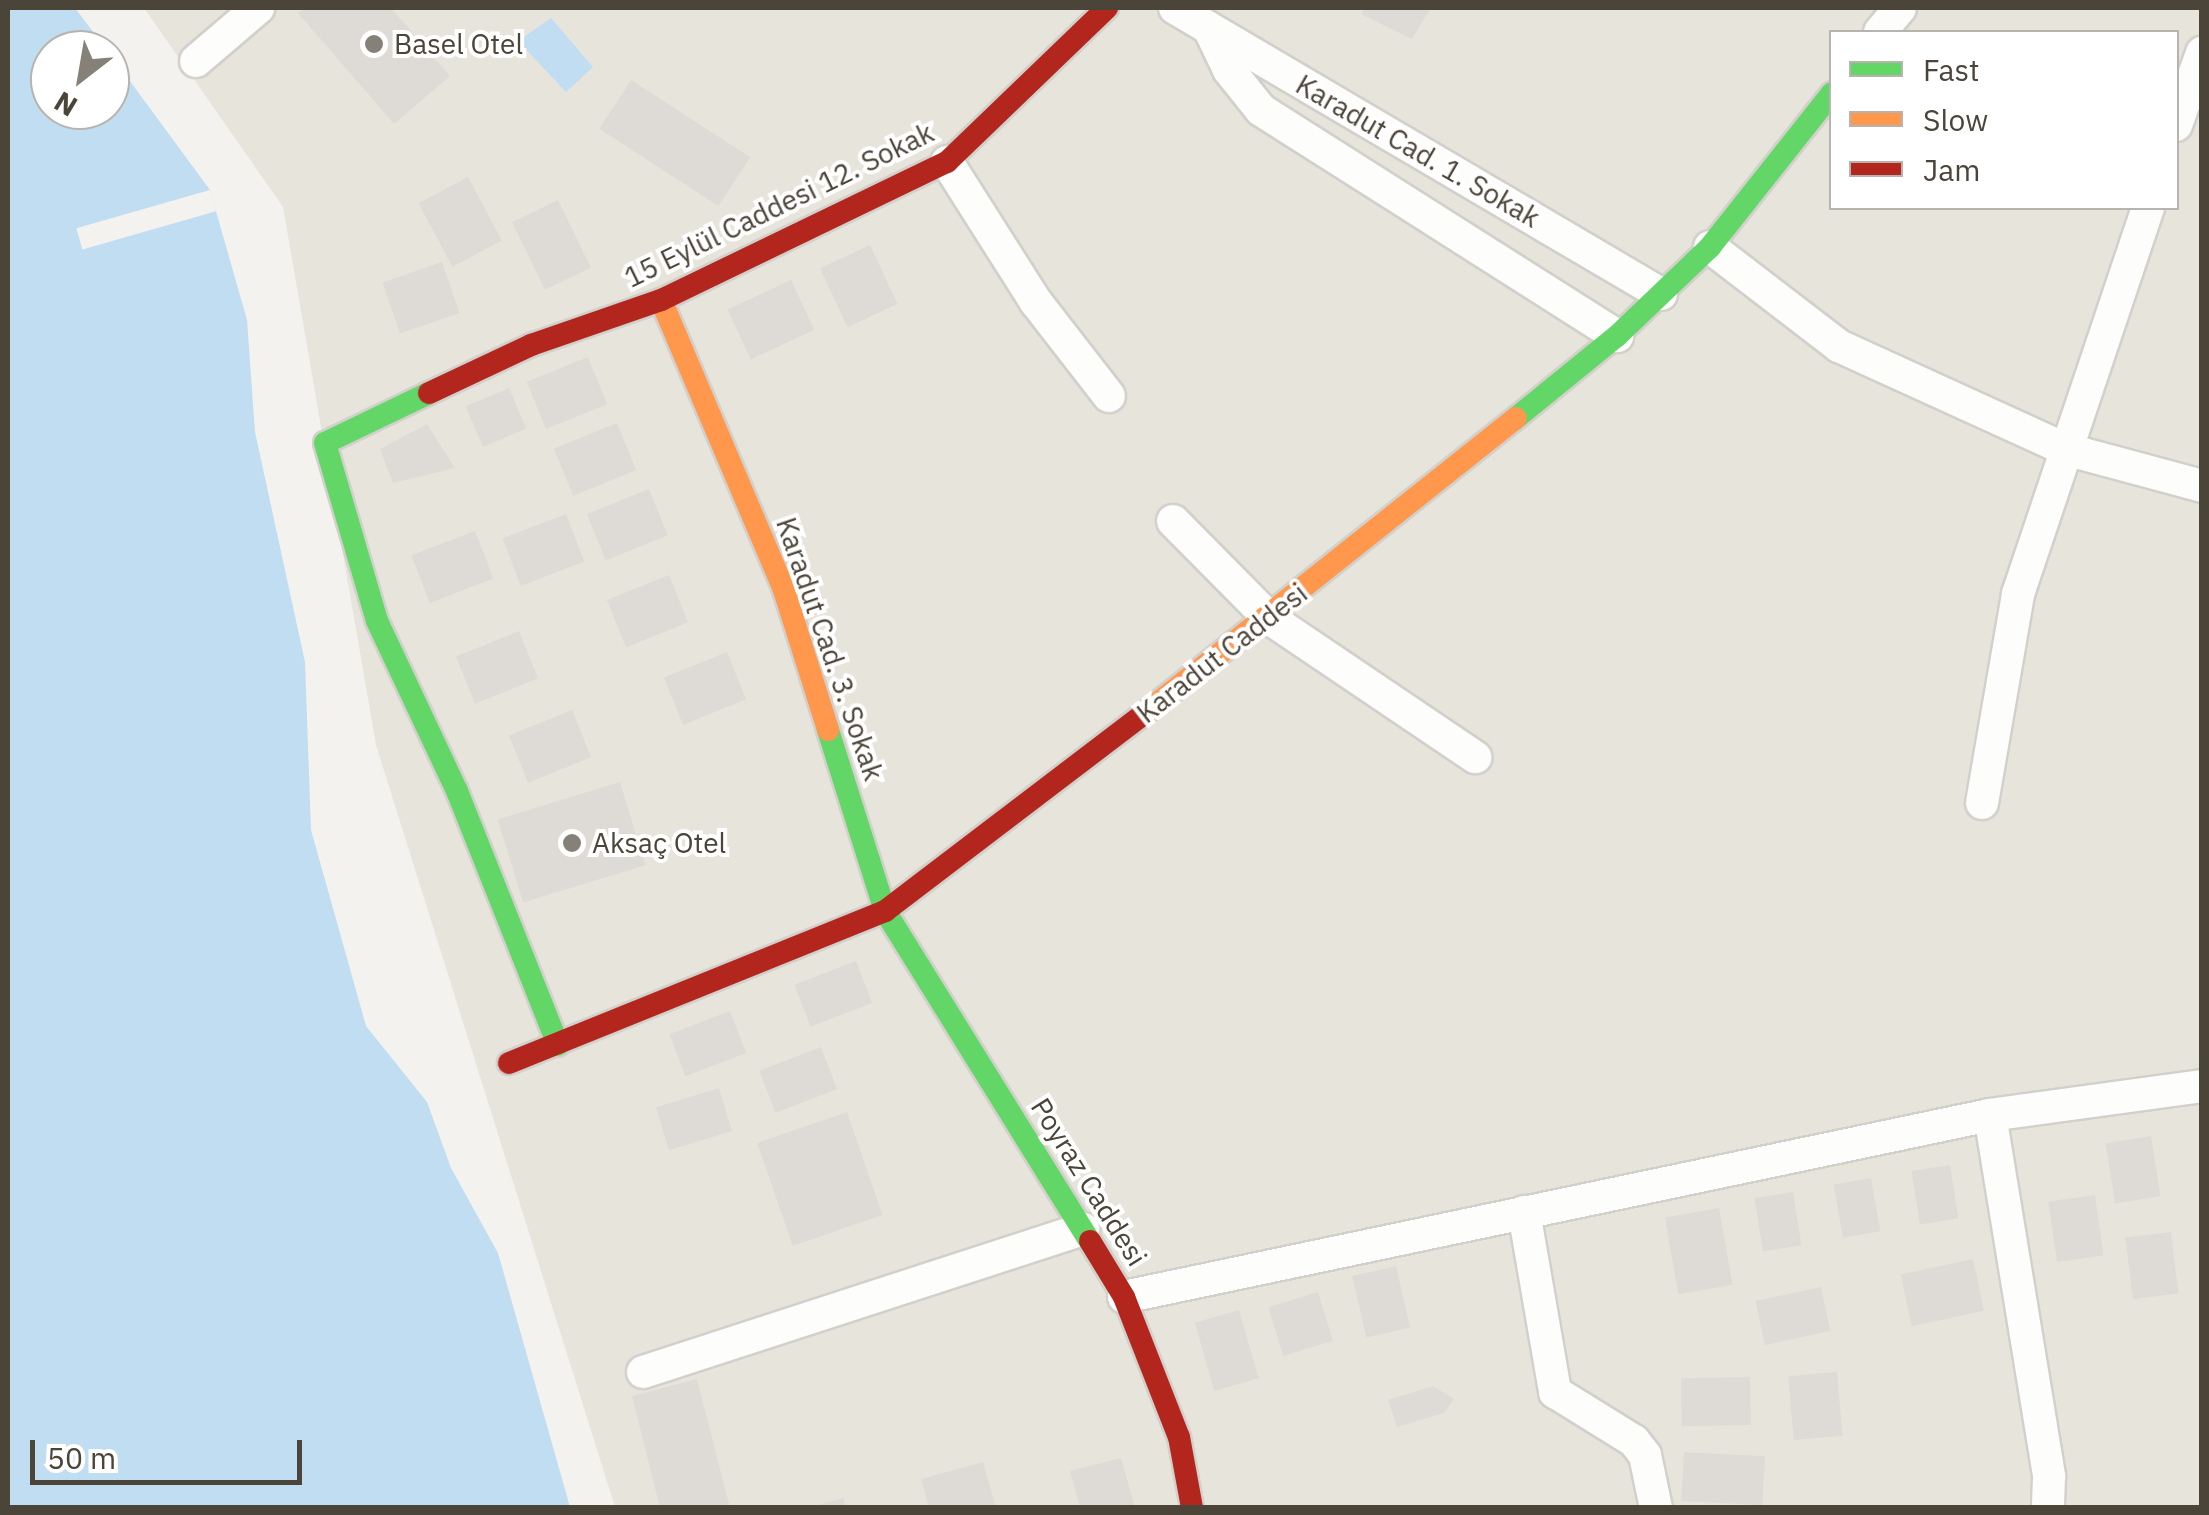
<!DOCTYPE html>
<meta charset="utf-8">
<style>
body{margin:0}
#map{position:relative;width:2209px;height:1515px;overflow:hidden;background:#f4f2ee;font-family:"IBM Plex Sans",sans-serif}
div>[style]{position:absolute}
.residential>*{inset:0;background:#e7e4dc}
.water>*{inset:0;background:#c0ddf1}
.pier>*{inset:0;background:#f4f2ee;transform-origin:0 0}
.building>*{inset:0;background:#dedbd6;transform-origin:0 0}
.roads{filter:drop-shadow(2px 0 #d2d0cb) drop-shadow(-2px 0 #d2d0cb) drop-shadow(0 2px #d2d0cb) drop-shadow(0 -2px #d2d0cb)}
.street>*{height:32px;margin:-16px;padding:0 16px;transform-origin:16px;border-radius:16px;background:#fdfdfc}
.fast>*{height:22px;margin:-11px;padding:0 11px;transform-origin:11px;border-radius:11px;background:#63d668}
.slow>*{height:22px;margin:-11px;padding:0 11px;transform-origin:11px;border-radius:11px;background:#ff974d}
.jam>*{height:22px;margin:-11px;padding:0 11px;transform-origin:11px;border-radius:11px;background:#b3261e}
.dots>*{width:28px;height:28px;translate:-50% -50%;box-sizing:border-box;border:5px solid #fff;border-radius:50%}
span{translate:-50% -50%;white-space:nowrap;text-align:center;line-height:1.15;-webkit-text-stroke:8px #fff;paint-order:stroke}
.poi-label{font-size:28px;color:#4b4439}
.left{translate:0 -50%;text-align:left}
.street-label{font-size:28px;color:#4b4439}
.frame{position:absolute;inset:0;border:10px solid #4b4439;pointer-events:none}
.legend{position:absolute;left:1829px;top:30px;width:350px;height:180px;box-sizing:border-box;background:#fff;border:2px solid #b7b4b0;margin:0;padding:12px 18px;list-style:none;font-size:30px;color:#4b4439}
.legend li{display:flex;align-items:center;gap:20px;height:50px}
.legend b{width:50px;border:2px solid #b7b4b0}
.north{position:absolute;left:30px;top:30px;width:100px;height:100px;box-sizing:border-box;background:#fff;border:2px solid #b7b4b0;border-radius:50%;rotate:211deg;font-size:28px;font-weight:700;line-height:40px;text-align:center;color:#4b4439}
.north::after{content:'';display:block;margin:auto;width:35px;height:45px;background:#868178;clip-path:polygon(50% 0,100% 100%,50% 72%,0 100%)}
.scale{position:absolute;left:30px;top:1440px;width:272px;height:45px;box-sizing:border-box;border:5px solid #4b4439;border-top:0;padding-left:12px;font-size:30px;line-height:35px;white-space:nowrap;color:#4b4439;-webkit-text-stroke:8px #fff;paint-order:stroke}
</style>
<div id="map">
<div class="residential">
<i style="clip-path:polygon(evenodd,144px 8px,2201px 8px,2201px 1507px,615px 1507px,376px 745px,283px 207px,144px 8px,1832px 32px,2176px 32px,2176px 208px,1832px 208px,1832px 32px)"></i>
</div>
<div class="water">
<i style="clip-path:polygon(8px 8px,75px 8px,107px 50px,50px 50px,50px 110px,110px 110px,110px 54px,210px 190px,247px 320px,255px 432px,305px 662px,311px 830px,366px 1026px,427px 1102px,451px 1168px,498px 1253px,570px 1507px,8px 1508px)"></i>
<i style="clip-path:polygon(551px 18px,593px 67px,566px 92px,518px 41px)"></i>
</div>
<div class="pier">
<i style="left:210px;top:190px;width:22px;height:139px;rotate:74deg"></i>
</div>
<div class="building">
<i style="clip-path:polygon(305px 8px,391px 8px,450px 76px,394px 124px,298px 13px)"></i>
<i style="clip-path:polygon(1365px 8px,1431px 8px,1412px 39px,1361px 14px)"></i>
<i style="left:631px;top:80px;width:142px;height:58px;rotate:33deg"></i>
<i style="left:468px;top:177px;width:72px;height:56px;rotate:62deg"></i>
<i style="left:558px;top:200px;width:75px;height:51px;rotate:64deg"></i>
<i style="left:870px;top:245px;width:65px;height:55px;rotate:65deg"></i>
<i style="left:442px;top:262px;width:54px;height:63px;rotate:71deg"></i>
<i style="left:791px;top:280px;width:55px;height:70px;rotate:65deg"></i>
<i style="left:588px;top:357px;width:51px;height:66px;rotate:68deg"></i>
<i style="left:509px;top:388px;width:44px;height:47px;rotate:67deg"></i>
<i style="left:617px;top:423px;width:51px;height:68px;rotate:68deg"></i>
<i style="clip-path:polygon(427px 424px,455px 468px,393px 483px,380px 449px)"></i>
<i style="left:649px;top:489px;width:50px;height:67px;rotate:68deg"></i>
<i style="left:566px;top:514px;width:51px;height:68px;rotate:69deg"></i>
<i style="left:475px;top:531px;width:51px;height:68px;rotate:69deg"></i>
<i style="left:669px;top:575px;width:51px;height:67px;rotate:68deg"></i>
<i style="left:519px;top:631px;width:51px;height:68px;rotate:68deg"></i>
<i style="left:727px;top:652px;width:51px;height:68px;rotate:68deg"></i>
<i style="left:572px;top:710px;width:51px;height:68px;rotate:68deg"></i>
<i style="left:620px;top:782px;width:87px;height:128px;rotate:73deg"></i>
<i style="left:856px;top:961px;width:45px;height:66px;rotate:69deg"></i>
<i style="left:730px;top:1011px;width:45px;height:65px;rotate:69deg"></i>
<i style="left:821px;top:1047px;width:45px;height:66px;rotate:69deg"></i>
<i style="left:719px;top:1088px;width:45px;height:66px;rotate:73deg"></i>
<i style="left:847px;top:1112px;width:109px;height:95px;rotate:71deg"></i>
<i style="left:2151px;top:1136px;width:61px;height:46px;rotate:81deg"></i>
<i style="left:1950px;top:1165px;width:54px;height:39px;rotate:81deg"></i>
<i style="left:1871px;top:1178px;width:54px;height:38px;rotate:80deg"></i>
<i style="left:1793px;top:1192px;width:54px;height:39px;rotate:81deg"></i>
<i style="left:2095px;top:1195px;width:61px;height:47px;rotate:82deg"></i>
<i style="left:1719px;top:1208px;width:78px;height:55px;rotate:80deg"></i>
<i style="left:2171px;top:1232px;width:62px;height:46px;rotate:83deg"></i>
<i style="left:1973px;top:1259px;width:53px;height:74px;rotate:78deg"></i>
<i style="left:1396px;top:1266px;width:63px;height:45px;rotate:77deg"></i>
<i style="left:1821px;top:1287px;width:45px;height:67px;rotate:78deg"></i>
<i style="left:1318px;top:1292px;width:51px;height:52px;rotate:73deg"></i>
<i style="left:1239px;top:1310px;width:71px;height:46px;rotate:74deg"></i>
<i style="left:1837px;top:1372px;width:64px;height:49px;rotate:85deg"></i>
<i style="left:1750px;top:1377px;width:48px;height:69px;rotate:89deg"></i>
<i style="clip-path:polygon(697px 1379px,730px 1508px,660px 1508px,632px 1396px)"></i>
<i style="clip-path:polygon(1433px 1386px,1454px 1399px,1444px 1413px,1397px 1427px,1388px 1400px)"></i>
<i style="left:1684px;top:1452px;width:81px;height:49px;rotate:3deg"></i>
<i style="clip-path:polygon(1121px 1458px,1135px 1508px,1080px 1508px,1070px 1471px)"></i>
<i style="clip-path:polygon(983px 1462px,996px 1508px,929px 1508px,921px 1479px)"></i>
<i style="clip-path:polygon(844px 1498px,846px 1508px,815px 1508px,814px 1506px)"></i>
</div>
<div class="roads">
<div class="street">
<i style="left:1175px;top:8px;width:564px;rotate:30.48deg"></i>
<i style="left:1209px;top:28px;width:47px;rotate:64.5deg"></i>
<i style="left:1229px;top:70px;width:51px;rotate:51.3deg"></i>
<i style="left:1261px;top:110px;width:422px;rotate:32.4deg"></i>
<i style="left:1880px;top:32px;width:31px;rotate:-50deg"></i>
<i style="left:196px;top:61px;width:82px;rotate:-40.5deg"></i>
<i style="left:2176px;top:125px;width:77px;rotate:-70.1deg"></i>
<i style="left:947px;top:162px;width:166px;rotate:57.6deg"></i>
<i style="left:1036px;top:302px;width:119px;rotate:52.2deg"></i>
<i style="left:1710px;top:247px;width:163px;rotate:37.5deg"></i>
<i style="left:1839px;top:346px;width:248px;rotate:24.5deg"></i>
<i style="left:2065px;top:449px;width:142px;rotate:15.1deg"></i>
<i style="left:1173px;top:521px;width:136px;rotate:45.3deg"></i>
<i style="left:1269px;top:618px;width:249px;rotate:34deg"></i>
<i style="left:1982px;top:803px;width:212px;rotate:-80.2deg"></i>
<i style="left:2018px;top:594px;width:407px;rotate:-71.4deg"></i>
<i style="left:1990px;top:1115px;width:367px;rotate:80.7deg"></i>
<i style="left:2049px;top:1477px;width:31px;rotate:92deg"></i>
<i style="left:1524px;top:1212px;width:183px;rotate:80.2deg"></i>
<i style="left:1555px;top:1392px;width:93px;rotate:31.8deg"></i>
<i style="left:1634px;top:1441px;width:18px;rotate:52deg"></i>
<i style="left:1645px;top:1455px;width:54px;rotate:78.3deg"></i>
<i style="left:1124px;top:1297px;width:885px;rotate:-11.87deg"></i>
<i style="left:1990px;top:1115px;width:214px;rotate:-7.8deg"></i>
<i style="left:643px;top:1372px;width:463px;rotate:-18deg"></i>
</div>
<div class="fast">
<i style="left:429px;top:393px;width:115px;rotate:154.3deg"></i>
<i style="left:325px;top:443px;width:185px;rotate:73.7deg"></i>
<i style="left:377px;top:621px;width:188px;rotate:64.8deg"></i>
<i style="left:457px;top:791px;width:273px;rotate:68.3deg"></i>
<i style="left:1516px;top:418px;width:130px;rotate:-39.1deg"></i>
<i style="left:1617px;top:336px;width:129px;rotate:-43.7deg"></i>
<i style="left:1710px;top:247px;width:196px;rotate:-51.6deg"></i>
<i style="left:828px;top:730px;width:190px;rotate:72.5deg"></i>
<i style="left:885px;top:911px;width:388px;rotate:58.2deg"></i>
</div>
<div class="slow">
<i style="left:661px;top:300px;width:312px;rotate:67deg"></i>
<i style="left:783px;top:587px;width:150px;rotate:72.5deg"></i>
<i style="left:1140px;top:717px;width:480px;rotate:-38.5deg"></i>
</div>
<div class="jam">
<i style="left:429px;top:393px;width:113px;rotate:-25.2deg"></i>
<i style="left:531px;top:345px;width:138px;rotate:-19.1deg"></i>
<i style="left:661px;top:300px;width:318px;rotate:-25.8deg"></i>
<i style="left:947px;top:162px;width:222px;rotate:-43.9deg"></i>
<i style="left:509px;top:1063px;width:406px;rotate:-22deg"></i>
<i style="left:885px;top:911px;width:320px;rotate:-37.3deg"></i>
<i style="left:1090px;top:1241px;width:66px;rotate:58.7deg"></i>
<i style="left:1124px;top:1297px;width:150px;rotate:68.6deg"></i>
<i style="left:1179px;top:1437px;width:72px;rotate:79.6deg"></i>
</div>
</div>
<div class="dots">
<i style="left:374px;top:44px;background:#868178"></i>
<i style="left:572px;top:843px;background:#868178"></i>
</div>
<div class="poi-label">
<span class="left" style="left:394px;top:44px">Basel Otel</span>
<span class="left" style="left:592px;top:843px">Aksaç Otel</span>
</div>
<div class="street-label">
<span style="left:1418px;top:151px;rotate:30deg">Karadut Cad. 1. Sokak</span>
<span style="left:779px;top:205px;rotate:-26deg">15 Eylül Caddesi 12. Sokak</span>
<span style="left:830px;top:649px;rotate:71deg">Karadut Cad. 3. Sokak</span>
<span style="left:1222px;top:653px;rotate:-38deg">Karadut Caddesi</span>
<span style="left:1089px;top:1182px;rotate:58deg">Poyraz Caddesi</span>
</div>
<div class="frame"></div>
<ul class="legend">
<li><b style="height:12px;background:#63d668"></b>Fast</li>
<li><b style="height:12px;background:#ff974d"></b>Slow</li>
<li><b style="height:12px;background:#b3261e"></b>Jam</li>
</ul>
<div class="north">N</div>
<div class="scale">50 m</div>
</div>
